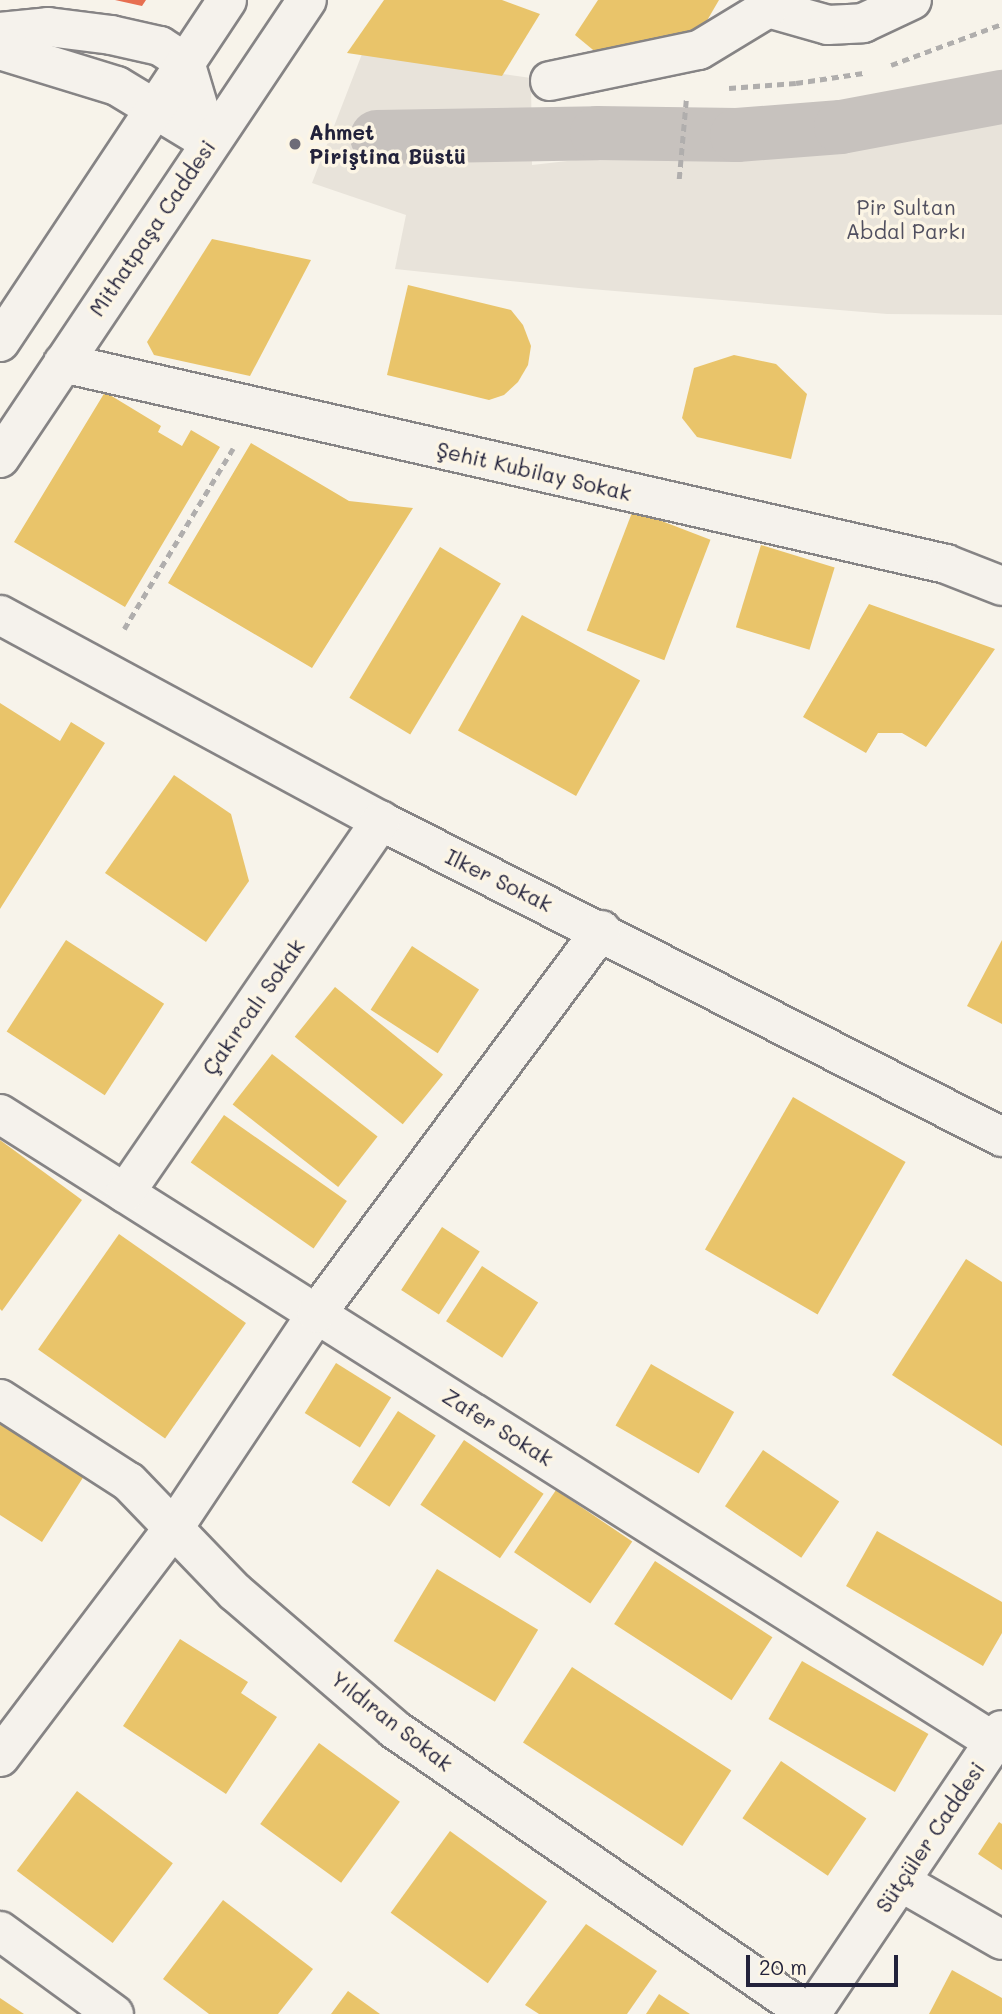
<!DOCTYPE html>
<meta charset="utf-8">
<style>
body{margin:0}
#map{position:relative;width:1002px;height:2014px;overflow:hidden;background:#f7f3ea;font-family:Mali,sans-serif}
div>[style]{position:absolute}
.green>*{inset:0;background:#e8e3da}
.homes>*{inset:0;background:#e9c46a;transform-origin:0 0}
.shops>*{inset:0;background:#e76f51}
.canal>*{height:54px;margin:-27px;padding:0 27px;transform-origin:27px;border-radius:27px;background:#c7c2be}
.path>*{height:4.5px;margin-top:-2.25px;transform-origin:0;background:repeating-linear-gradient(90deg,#b0aead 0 7px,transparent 0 12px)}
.roads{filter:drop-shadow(2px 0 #868485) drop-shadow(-2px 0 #868485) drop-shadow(0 2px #868485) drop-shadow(0 -2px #868485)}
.minor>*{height:38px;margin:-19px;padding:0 19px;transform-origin:19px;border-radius:19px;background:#f5f2ec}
.major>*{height:38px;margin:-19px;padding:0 19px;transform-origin:19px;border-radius:19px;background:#f5f2ec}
.dots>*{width:19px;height:19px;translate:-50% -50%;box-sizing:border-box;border:4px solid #fcf5e5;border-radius:50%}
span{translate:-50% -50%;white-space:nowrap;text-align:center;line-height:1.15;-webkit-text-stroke:7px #fcf5e5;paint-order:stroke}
.poi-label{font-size:21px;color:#22223b;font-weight:700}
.left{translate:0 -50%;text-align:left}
.park-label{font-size:21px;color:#504f5f}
.street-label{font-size:21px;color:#22223b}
.scale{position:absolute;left:746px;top:1955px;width:152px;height:32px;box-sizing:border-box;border:4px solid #22223b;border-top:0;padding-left:9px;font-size:21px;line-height:24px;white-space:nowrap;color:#22223b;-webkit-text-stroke:5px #fcf5e5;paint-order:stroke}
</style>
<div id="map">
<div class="green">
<i style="clip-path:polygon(362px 54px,531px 78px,532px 165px,1002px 112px,1002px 315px,887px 314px,579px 288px,395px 269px,406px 215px,312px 183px)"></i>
</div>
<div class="homes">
<i style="clip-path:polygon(384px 0,502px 0,540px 14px,502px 76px,347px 53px)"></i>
<i style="clip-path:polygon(598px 0,719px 0,698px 36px,598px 54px,575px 35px)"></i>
<i style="clip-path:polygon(212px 239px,311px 260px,250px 376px,154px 355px,147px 342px)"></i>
<i style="clip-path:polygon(408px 285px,511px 310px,523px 325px,531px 346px,528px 365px,518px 382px,504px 395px,489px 400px,387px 375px)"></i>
<i style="clip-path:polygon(734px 355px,776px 364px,807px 394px,791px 459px,697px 437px,682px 418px,694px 368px)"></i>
<i style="clip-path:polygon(105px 392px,161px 426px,158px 432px,182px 446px,191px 430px,220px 447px,125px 607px,14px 542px)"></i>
<i style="clip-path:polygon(251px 443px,349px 501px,413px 508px,312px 668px,168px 583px)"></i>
<i style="left:633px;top:510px;width:83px;height:129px;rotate:21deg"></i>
<i style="left:761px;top:545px;width:77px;height:86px;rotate:17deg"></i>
<i style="left:440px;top:547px;width:71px;height:176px;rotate:31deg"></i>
<i style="clip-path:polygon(869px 604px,995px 649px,926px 747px,902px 733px,878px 733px,866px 753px,803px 717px)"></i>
<i style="left:522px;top:615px;width:135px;height:132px;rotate:29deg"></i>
<i style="clip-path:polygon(0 703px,60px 741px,71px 722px,105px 743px,0 909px)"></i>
<i style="clip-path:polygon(174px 775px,231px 814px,249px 881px,206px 942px,105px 873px)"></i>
<i style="left:66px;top:940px;width:117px;height:109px;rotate:33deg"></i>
<i style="clip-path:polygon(1002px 940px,1002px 1024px,967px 1006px)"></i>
<i style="left:412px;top:946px;width:80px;height:76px;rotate:33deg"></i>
<i style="left:335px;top:987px;width:139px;height:64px;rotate:39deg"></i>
<i style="left:272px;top:1054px;width:134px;height:64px;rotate:38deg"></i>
<i style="left:793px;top:1097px;width:130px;height:176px;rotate:30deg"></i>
<i style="left:224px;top:1115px;width:150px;height:58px;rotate:35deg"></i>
<i style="clip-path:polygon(0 1140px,82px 1200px,2px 1311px,0 1309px)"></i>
<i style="left:442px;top:1227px;width:45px;height:75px;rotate:33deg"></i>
<i style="left:119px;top:1234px;width:155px;height:141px;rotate:35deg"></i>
<i style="clip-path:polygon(966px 1259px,1002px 1282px,1002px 1446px,892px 1375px)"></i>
<i style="left:482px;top:1266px;width:67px;height:66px;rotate:33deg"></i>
<i style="left:336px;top:1363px;width:65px;height:59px;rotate:32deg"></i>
<i style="left:651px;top:1364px;width:96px;height:71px;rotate:30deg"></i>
<i style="clip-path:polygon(0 1406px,91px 1465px,42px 1542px,0 1515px)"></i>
<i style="left:398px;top:1411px;width:45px;height:85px;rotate:33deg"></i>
<i style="left:464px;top:1440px;width:96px;height:78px;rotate:34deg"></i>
<i style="left:763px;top:1450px;width:92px;height:68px;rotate:34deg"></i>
<i style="left:556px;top:1490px;width:92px;height:75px;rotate:34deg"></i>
<i style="clip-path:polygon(877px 1531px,1002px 1602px,1002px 1633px,983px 1666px,846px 1586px)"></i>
<i style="left:655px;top:1561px;width:140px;height:75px;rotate:33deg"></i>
<i style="left:437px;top:1569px;width:118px;height:84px;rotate:31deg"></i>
<i style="clip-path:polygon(180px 1639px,248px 1682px,241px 1693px,277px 1717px,226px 1794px,123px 1726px)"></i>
<i style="left:802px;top:1661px;width:146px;height:67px;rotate:30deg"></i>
<i style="left:572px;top:1667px;width:190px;height:90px;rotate:33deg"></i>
<i style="left:319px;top:1743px;width:100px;height:100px;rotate:36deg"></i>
<i style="left:781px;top:1761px;width:103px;height:69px;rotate:34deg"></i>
<i style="left:77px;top:1791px;width:120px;height:100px;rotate:37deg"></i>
<i style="clip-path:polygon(999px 1822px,1002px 1824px,1002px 1870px,978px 1854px)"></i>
<i style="left:450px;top:1831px;width:120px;height:101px;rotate:36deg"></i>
<i style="clip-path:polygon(223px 1900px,313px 1969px,278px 2014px,209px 2014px,163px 1979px)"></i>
<i style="clip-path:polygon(586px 1924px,657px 1971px,627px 2014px,539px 2014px,525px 2005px)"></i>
<i style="clip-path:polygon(952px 1970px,1002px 1998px,1002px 2014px,929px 2014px)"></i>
<i style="clip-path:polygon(348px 1991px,380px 2014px,331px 2014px)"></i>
<i style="clip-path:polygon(659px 1994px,690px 2014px,646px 2014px)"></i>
<i style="clip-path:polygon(0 1998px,24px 2014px,0 2014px)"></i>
</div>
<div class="shops">
<i style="clip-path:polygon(115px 0,146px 0,142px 6px)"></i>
</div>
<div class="canal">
<i style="left:377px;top:137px;width:220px;rotate:-1deg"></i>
<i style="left:597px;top:133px;width:140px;rotate:0.8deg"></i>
<i style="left:737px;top:135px;width:104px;rotate:-4.4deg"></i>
<i style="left:841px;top:127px;width:164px;rotate:-10.6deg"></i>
</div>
<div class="path">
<i style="left:891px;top:65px;width:118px;rotate:-20.3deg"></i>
<i style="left:729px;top:88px;width:67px;rotate:-4.3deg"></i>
<i style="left:796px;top:83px;width:68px;rotate:-8.5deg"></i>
<i style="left:679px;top:179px;width:79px;rotate:-84.9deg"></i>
<i style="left:124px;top:629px;width:211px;rotate:-58.9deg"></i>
</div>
<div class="roads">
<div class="minor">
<i style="left:768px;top:8px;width:62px;rotate:15.8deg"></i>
<i style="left:828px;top:25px;width:35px;rotate:-3deg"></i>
<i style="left:863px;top:23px;width:54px;rotate:-25.1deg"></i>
<i style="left:0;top:32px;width:48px;rotate:-5.9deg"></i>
<i style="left:48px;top:27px;width:64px;rotate:7.2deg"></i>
<i style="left:111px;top:35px;width:50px;rotate:12.7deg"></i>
<i style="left:160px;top:46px;width:30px;rotate:33deg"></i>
<i style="left:185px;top:62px;width:84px;rotate:73.3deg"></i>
<i style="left:0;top:50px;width:122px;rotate:17.1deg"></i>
<i style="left:117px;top:86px;width:108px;rotate:31.3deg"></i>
<i style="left:550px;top:81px;width:152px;rotate:-11.8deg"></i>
<i style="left:699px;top:50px;width:81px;rotate:-31.3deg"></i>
<i style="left:768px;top:8px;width:9px;rotate:-58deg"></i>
<i style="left:63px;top:363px;width:906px;rotate:12.82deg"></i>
<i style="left:946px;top:564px;width:60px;rotate:21.4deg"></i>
<i style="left:0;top:615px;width:433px;rotate:28.4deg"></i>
<i style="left:381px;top:821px;width:697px;rotate:26.97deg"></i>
<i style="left:0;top:1114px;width:1176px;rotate:32.28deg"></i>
<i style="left:125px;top:1193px;width:452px;rotate:-55.5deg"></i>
<i style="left:0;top:1399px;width:153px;rotate:32.8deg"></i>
<i style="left:129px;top:1482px;width:153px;rotate:46.1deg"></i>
<i style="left:235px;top:1592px;width:210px;rotate:40.7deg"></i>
<i style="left:394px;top:1729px;width:503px;rotate:34.48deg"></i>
<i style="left:0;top:1757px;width:290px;rotate:-52.9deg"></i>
<i style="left:175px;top:1526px;width:256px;rotate:-56.3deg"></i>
<i style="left:317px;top:1313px;width:477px;rotate:-53.4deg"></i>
<i style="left:901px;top:1882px;width:116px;rotate:29.9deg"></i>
<i style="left:0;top:1931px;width:141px;rotate:36.1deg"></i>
<i style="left:811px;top:2014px;width:342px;rotate:-56.1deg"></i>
</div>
<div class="major">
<i style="left:0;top:342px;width:410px;rotate:-56.4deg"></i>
<i style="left:0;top:458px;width:551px;rotate:-56.17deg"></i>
</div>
</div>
<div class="dots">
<i style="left:295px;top:144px;background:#6d6b78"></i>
</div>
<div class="poi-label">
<span class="left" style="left:309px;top:144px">Ahmet<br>Piriştina Büstü</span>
</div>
<div class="park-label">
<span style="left:906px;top:219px">Pir Sultan<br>Abdal Parkı</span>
</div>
<div class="street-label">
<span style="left:152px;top:228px;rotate:-56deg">Mithatpaşa Caddesi</span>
<span style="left:534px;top:471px;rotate:13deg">Şehit Kubilay Sokak</span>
<span style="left:499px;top:880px;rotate:26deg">Ilker Sokak</span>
<span style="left:253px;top:1007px;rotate:-55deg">Çakırcalı Sokak</span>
<span style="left:498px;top:1427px;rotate:32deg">Zafer Sokak</span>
<span style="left:392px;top:1721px;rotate:38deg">Yıldıran Sokak</span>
<span style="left:930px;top:1837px;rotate:-56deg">Sütçüler Caddesi</span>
</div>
<div class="scale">20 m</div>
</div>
